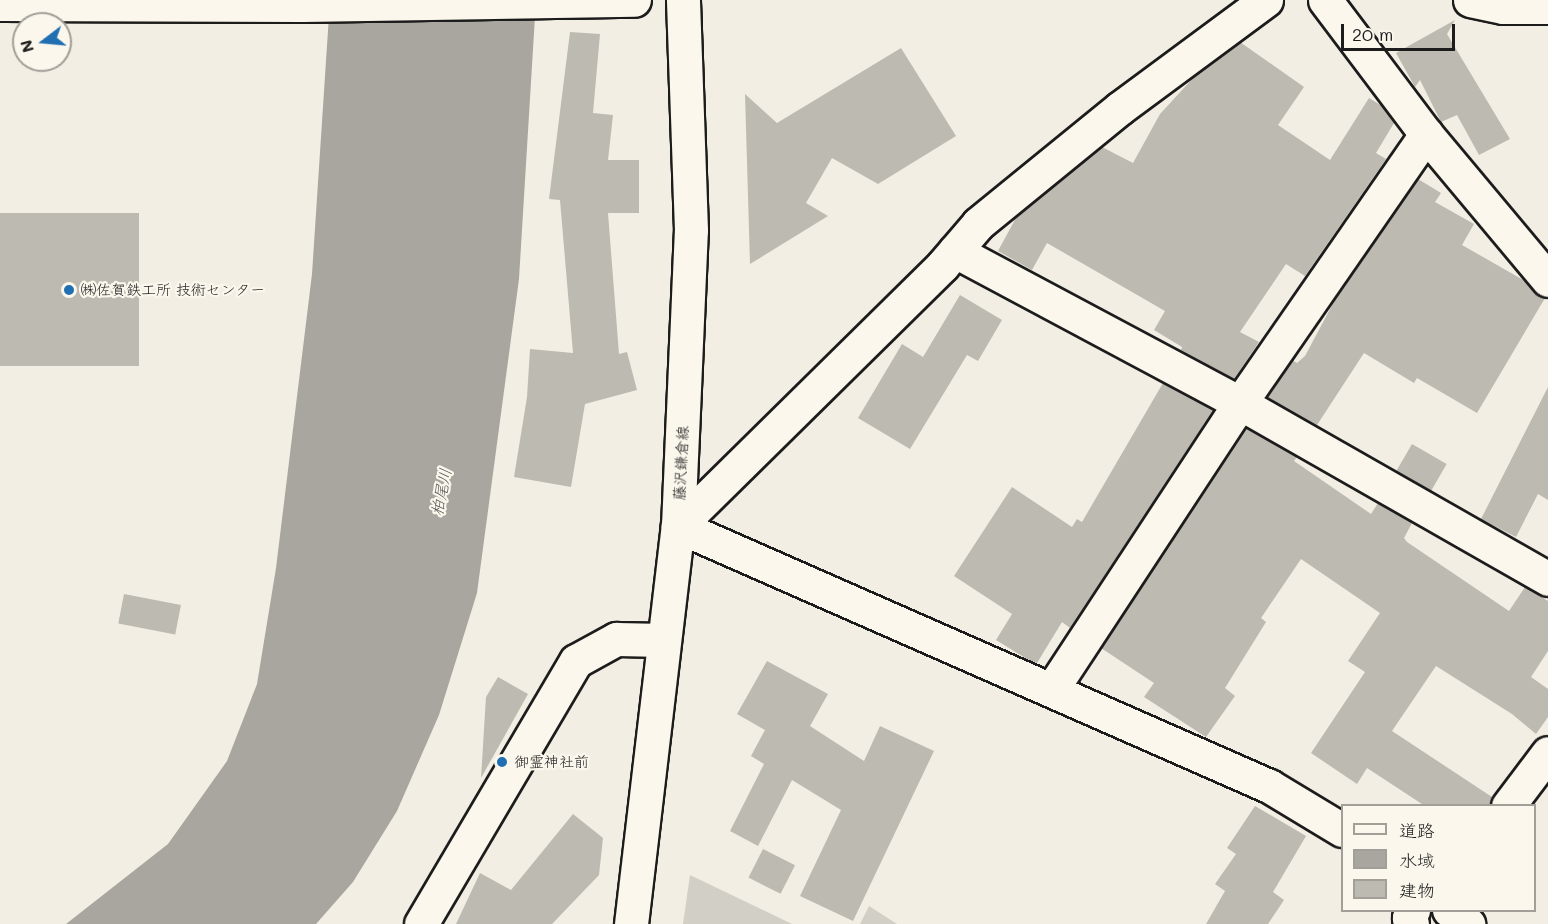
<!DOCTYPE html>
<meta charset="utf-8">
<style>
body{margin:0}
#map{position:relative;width:1548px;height:924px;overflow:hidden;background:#f2eee4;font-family:Mali,"Klee One",sans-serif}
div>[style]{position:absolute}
.green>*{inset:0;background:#d2cfc6}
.water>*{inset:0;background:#a9a6a0}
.building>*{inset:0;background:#bdbab1;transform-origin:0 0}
.roads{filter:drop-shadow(2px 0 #1c1c1c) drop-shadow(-2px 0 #1c1c1c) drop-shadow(0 2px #1c1c1c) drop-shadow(0 -2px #1c1c1c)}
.minor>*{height:33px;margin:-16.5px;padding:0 16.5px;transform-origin:16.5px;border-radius:16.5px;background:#fbf7ec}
.major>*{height:33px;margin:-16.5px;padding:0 16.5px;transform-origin:16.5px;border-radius:16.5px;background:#fbf7ec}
.dots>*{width:16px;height:16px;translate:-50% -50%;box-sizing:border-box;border:3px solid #fbf7ec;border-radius:50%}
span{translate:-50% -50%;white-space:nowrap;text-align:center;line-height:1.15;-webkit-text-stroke:4.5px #fbf7ec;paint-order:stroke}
.poi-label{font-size:15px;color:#1c1c1c}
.left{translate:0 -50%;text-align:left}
.street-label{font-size:15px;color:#1c1c1c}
.water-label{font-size:16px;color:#545351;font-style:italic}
.legend{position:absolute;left:1341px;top:804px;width:195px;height:108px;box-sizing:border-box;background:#fbf7ec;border:2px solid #a29f99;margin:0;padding:8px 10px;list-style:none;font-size:18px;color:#1c1c1c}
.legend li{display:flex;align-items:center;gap:12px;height:30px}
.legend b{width:30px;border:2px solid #a29f99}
.north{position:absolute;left:12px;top:12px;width:60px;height:60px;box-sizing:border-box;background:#fbf7ec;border:2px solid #a29f99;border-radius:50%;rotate:254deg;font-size:16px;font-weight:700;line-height:24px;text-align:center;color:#1c1c1c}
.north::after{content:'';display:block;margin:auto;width:21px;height:27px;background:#1f6fb2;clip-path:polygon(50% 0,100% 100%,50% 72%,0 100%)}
.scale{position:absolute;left:1341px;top:24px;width:114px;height:27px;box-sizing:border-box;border:3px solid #1c1c1c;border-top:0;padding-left:8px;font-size:18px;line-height:21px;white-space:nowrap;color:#1c1c1c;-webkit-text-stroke:4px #fbf7ec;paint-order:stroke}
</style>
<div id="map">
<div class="green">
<i style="clip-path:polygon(690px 875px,792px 924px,683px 924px)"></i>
<i style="clip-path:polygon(869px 906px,897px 924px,860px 924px)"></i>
</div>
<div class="water">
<i style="clip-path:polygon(330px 0,536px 0,519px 279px,477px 593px,439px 715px,397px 811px,353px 882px,316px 924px,66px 924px,168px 844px,227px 761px,257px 684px,276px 568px,312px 274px)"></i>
</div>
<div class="building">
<i style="clip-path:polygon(1455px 20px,1447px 34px,1510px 139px,1479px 155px,1457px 115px,1441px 122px,1420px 80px,1415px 87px,1396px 53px)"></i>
<i style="clip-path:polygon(570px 32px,600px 34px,593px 113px,613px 115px,608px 160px,639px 160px,639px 213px,608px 213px,619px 354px,627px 352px,637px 390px,585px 404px,571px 487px,514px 477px,527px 397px,530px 349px,573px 353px,560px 200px,549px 199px)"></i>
<i style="clip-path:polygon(1240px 42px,1304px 87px,1278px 125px,1330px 160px,1369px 98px,1382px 106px,1394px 123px,1376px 153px,1386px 159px,1305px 276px,1286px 264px,1240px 332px,1259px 342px,1234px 379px,1181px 350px,1182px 347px,1154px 330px,1165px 311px,1047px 243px,1032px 270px,998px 251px,1017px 216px,1102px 147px,1133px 163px,1160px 114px,1195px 76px)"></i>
<i style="clip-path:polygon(901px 48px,956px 136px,878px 184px,832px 158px,806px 203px,828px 216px,750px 264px,745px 94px,777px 123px)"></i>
<i style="clip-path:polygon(1418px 179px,1441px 193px,1435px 202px,1474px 224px,1462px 245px,1525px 281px,1545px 298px,1477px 413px,1417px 378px,1414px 383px,1364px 353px,1317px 425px,1267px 397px,1292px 360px,1297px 363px,1305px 356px,1337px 296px)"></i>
<i style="left:0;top:213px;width:139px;height:153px"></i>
<i style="clip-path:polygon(960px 295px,1002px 320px,978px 361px,967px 355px,910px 449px,858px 418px,902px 344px,923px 357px)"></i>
<i style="clip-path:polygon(1163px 383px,1213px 410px,1070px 628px,1062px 622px,1037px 663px,1027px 659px,996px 640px,1012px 614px,954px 576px,1012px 487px,1072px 527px,1077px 519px,1082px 522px)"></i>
<i style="clip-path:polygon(1548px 387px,1548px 500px,1538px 494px,1516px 537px,1481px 519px)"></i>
<i style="clip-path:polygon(1246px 428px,1297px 457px,1294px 461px,1371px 514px,1378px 503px,1412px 523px,1404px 538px,1407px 542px,1509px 611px,1525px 587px,1548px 601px,1548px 651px,1531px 677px,1548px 689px,1548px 717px,1536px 734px,1512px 714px,1436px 666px,1392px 731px,1492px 797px,1490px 806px,1425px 806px,1367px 768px,1357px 784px,1311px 753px,1365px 672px,1348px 661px,1380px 613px,1301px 559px,1261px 618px,1266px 622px,1225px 688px,1235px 696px,1206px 737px,1144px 697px,1154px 683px,1101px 648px)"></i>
<i style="left:1412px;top:444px;width:40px;height:31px;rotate:30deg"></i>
<i style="left:124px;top:594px;width:58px;height:30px;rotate:11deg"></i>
<i style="clip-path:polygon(767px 661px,828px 694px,810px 726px,864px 761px,880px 726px,934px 751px,853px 921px,800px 896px,841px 810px,792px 780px,758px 846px,730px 831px,764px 764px,751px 756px,765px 730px,737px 714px)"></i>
<i style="clip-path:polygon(498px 677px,528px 694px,481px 778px,486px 697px)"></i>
<i style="clip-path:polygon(1255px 806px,1306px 836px,1273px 892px,1284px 900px,1268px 924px,1206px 924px,1225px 891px,1215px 884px,1236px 854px,1227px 848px)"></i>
<i style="clip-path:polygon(573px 814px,603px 838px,599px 875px,552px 924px,456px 924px,480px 873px,511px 890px)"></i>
<i style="left:763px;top:849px;width:36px;height:32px;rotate:27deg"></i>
</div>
<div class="roads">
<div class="minor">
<i style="left:1266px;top:0;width:182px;rotate:143.5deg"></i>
<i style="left:1120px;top:108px;width:183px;rotate:140.8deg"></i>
<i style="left:978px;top:224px;width:55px;rotate:130.6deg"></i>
<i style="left:942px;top:266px;width:371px;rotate:135.4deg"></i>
<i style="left:678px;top:526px;width:646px;rotate:23.75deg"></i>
<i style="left:1269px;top:786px;width:85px;rotate:31.1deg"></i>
<i style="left:1325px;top:0;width:168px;rotate:53deg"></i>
<i style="left:1426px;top:134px;width:190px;rotate:50.1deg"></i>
<i style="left:1470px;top:0;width:34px;rotate:12deg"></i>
<i style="left:1503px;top:7px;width:45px"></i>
<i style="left:955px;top:251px;width:323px;rotate:28.1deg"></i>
<i style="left:1240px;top:403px;width:355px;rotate:29.7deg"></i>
<i style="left:1052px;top:689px;width:342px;rotate:-56.7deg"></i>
<i style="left:1240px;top:403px;width:327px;rotate:-55.3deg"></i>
<i style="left:1508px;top:806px;width:66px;rotate:-53deg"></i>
<i style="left:1449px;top:910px;width:24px;rotate:36deg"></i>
<i style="left:421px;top:924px;width:305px;rotate:-59.5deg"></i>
<i style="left:576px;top:661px;width:46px;rotate:-28.8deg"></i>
<i style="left:616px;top:639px;width:48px;rotate:1.2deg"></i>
<i style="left:1412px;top:924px;width:7px;rotate:-117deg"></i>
<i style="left:1409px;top:918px;width:9px;rotate:-63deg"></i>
</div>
<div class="major">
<i style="left:0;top:4px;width:302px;rotate:0.2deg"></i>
<i style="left:302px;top:5px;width:332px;rotate:-0.9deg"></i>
<i style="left:631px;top:924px;width:401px;rotate:-83.3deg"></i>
<i style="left:678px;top:526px;width:296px;rotate:-87.5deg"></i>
<i style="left:691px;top:230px;width:230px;rotate:-92deg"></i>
</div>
</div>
<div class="dots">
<i style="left:69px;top:290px;background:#1f6fb2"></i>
<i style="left:502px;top:762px;background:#1f6fb2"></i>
</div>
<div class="poi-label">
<span class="left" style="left:81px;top:290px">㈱佐賀鉄工所 技術センター</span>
<span class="left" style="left:514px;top:762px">御霊神社前</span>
</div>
<div class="street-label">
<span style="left:681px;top:463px;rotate:-87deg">藤沢鎌倉線</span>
</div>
<div class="water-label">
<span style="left:441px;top:492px;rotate:-79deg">柏尾川</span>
</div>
<ul class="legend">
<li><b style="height:8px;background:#fbf7ec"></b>道路</li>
<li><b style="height:16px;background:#a9a6a0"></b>水域</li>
<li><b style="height:16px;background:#bdbab1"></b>建物</li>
</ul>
<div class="north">N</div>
<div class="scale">20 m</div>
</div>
